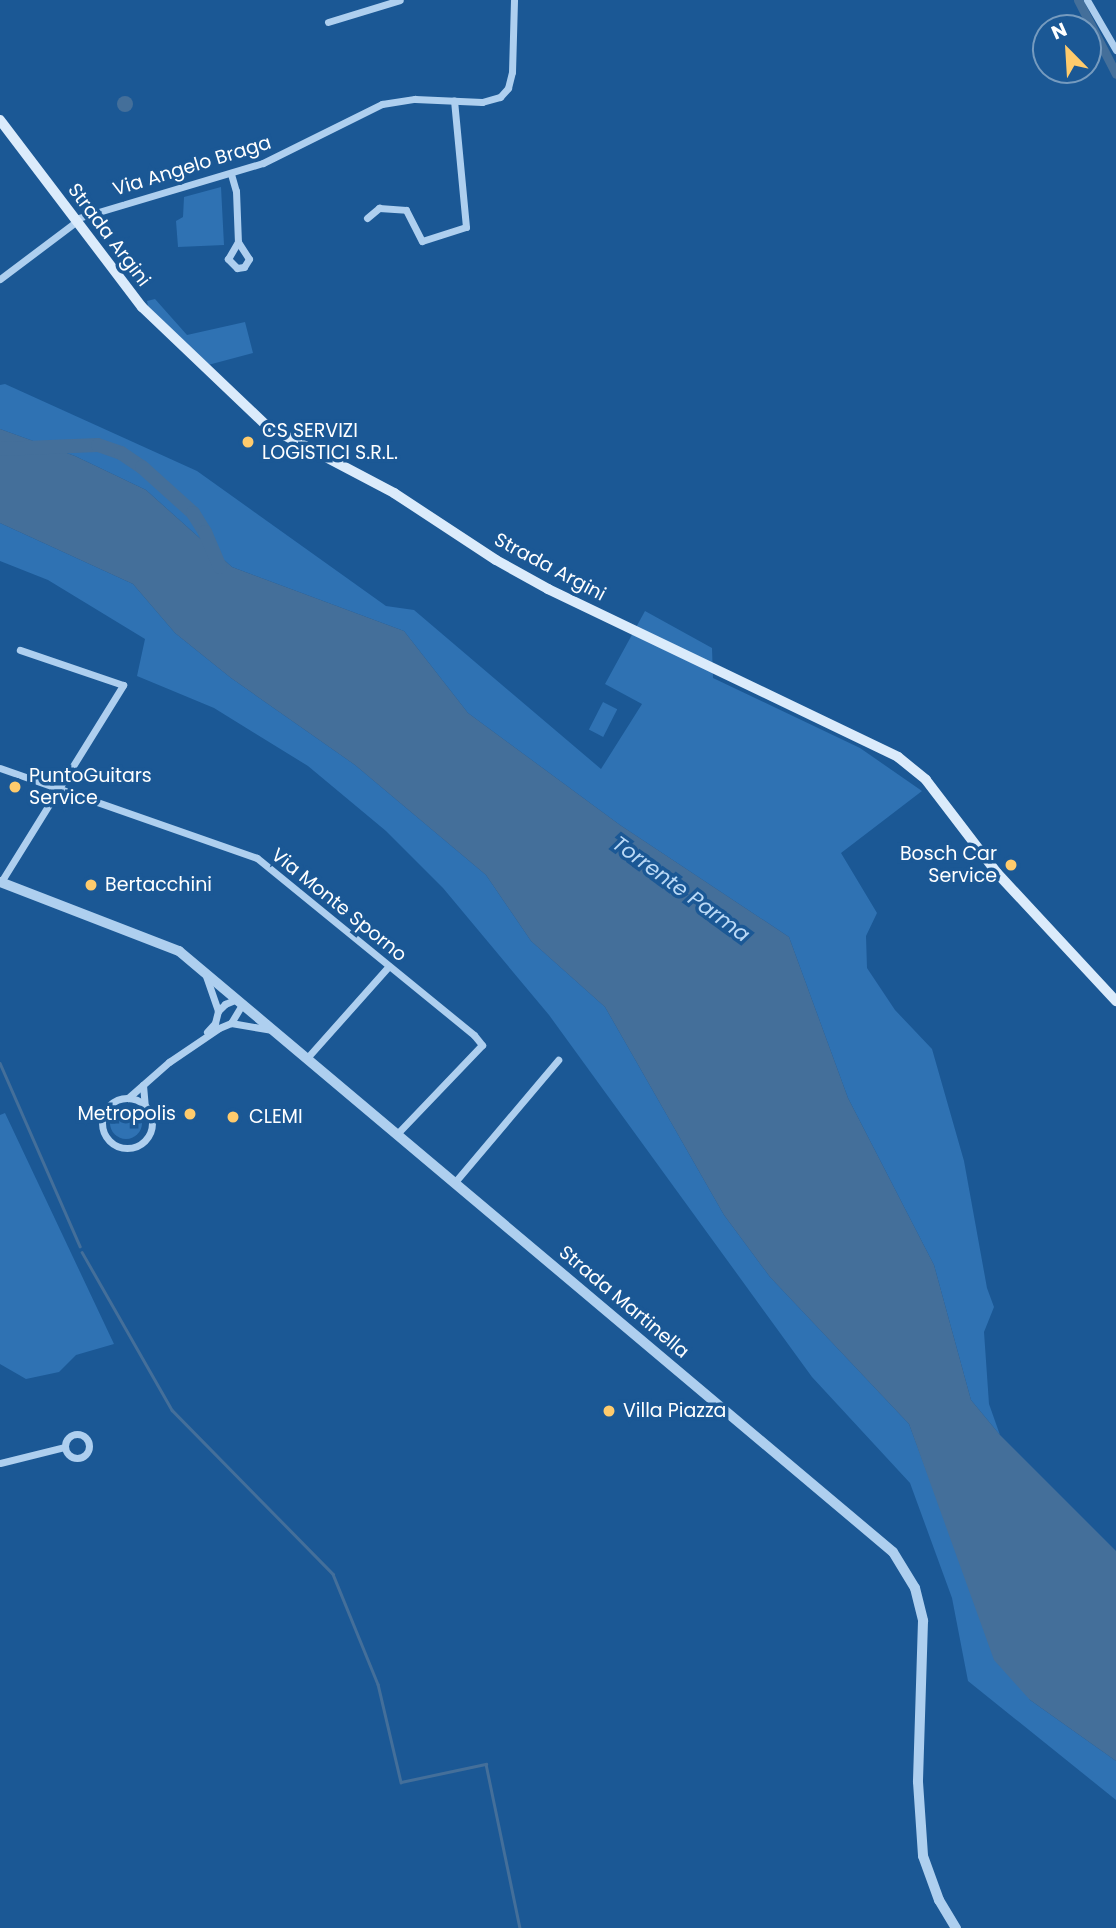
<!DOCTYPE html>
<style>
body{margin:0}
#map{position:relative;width:1116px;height:1928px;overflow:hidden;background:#1b5895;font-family:Poppins,sans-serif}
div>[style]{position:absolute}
.green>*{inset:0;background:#2f72b3;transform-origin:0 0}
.round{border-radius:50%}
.water>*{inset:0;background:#446f9a}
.stream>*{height:2.5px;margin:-1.25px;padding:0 1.25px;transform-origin:1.25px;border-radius:1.25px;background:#446f9a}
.canal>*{height:9px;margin:-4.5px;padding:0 4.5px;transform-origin:4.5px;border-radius:4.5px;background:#446f9a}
.river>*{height:14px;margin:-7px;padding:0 7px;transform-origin:7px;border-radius:7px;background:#446f9a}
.minor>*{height:7px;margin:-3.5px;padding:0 3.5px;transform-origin:3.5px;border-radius:3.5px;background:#aecfef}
.minor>.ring{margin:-3.5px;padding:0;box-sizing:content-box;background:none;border:7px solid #aecfef;border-radius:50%}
.tertiary>*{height:10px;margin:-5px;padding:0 5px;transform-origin:5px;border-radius:5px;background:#aecfef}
.secondary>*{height:10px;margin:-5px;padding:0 5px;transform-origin:5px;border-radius:5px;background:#dbebfb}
.dots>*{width:19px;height:19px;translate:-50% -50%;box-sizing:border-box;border:4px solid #1b5895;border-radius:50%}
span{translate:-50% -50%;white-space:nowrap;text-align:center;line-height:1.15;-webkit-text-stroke:7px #1b5895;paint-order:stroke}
.street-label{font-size:19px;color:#fff}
.poi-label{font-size:19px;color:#fff}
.left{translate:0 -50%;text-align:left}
.right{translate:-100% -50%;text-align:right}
.water-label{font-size:21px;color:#bad9f6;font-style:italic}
.north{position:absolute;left:1032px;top:14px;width:70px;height:70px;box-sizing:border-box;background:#1b5895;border:2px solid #769bbf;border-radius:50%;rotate:336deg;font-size:19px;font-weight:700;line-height:28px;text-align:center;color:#fff}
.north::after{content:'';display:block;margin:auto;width:24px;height:32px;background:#ffcb6c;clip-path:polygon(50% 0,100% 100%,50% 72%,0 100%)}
</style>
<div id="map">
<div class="green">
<i style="clip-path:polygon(221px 187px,224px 245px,178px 247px,176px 221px,183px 217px,184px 197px)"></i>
<i style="clip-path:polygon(155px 299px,187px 335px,245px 322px,253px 353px,208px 365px,148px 306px,147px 301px)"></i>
<i style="clip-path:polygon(5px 384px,197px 471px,386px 606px,414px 610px,601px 769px,642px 704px,605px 684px,645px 611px,712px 648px,713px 678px,860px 748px,922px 791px,841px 853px,877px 913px,866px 936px,867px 968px,895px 1010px,932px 1049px,964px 1161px,987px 1288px,994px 1307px,984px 1332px,989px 1404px,1000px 1435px,971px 1400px,934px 1265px,848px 1098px,789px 937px,620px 825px,468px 713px,404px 631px,232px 567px,146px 490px,75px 456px,0 429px,0 385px)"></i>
<i style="clip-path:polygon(0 523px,133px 584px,175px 633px,231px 678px,355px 765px,486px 875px,531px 941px,605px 1007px,724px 1215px,770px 1277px,909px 1424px,969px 1585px,1030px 1700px,1116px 1761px,1116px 1800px,968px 1681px,952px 1598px,910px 1483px,812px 1377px,549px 1015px,443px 888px,386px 831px,308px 766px,214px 708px,137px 676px,145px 639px,48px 580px,0 561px)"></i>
<i style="left:603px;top:702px;width:16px;height:31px;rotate:27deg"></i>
<i class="round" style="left:110px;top:1107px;width:32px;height:32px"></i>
<i style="clip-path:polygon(5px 1113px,114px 1344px,76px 1355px,59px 1372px,26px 1379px,0 1364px,0 1115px)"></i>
</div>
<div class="water">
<i class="round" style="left:117px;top:96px;width:16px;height:16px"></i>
<i style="clip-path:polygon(0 429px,75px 456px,146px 490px,232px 567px,404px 631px,468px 713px,620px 825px,789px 937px,848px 1098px,934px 1265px,971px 1400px,1000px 1435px,1116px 1551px,1116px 1761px,1030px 1700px,994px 1660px,909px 1424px,770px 1277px,724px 1215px,605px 1007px,531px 941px,486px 875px,355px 765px,231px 678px,175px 633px,133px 584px,0 523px)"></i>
</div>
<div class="stream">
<i style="left:0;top:1063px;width:200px;rotate:66.4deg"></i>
<i style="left:82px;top:1252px;width:182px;rotate:60.3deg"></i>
<i style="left:172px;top:1410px;width:230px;rotate:45.5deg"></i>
<i style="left:333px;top:1574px;width:119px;rotate:67.8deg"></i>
<i style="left:378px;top:1684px;width:101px;rotate:76.8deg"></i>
<i style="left:401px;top:1782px;width:87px;rotate:-12deg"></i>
<i style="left:486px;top:1764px;width:167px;rotate:78.3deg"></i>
</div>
<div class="canal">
<i style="left:1078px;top:0;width:83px;rotate:62.8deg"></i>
</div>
<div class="river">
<i style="left:0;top:449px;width:98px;rotate:-2.3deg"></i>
<i style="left:98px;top:445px;width:24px;rotate:19deg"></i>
<i style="left:121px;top:453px;width:25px;rotate:34deg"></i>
<i style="left:142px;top:467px;width:69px;rotate:42deg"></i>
<i style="left:193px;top:513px;width:22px;rotate:58deg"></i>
<i style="left:205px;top:532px;width:38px;rotate:67deg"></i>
</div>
<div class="minor">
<i style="left:1087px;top:0;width:58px;rotate:59.9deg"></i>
<i style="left:328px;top:22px;width:75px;rotate:-17deg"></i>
<i style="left:231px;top:174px;width:18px;rotate:74deg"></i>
<i style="left:236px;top:191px;width:51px;rotate:87.8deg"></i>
<i style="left:238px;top:242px;width:20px;rotate:57deg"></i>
<i style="left:249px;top:259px;width:9px;rotate:122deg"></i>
<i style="left:244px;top:267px;width:7px;rotate:172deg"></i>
<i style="left:237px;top:268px;width:13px;rotate:-135deg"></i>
<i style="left:228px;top:259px;width:20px;rotate:-60deg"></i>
<i style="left:367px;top:218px;width:16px;rotate:-40deg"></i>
<i style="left:379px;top:208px;width:27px;rotate:4deg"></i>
<i style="left:406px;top:210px;width:35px;rotate:63deg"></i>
<i style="left:422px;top:241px;width:46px;rotate:-17.7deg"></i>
<i style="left:466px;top:227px;width:127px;rotate:-95.4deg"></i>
<i style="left:75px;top:219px;width:196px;rotate:-16.6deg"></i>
<i style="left:263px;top:163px;width:133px;rotate:-26.4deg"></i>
<i style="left:382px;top:104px;width:33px;rotate:-9deg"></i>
<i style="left:415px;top:99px;width:67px;rotate:2.6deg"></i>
<i style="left:482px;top:102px;width:19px;rotate:-16deg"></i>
<i style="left:500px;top:97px;width:12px;rotate:-48deg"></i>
<i style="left:508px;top:88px;width:16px;rotate:-76deg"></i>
<i style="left:512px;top:72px;width:72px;rotate:-88.4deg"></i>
<i style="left:0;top:279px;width:96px;rotate:-37deg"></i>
<i style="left:0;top:768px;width:272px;rotate:19.3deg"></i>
<i style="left:257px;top:858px;width:280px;rotate:39.2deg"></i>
<i style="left:474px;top:1035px;width:13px;rotate:51deg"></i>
<i style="left:482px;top:1045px;width:123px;rotate:133.7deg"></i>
<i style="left:1px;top:882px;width:232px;rotate:-58.2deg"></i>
<i style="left:123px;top:685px;width:109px;rotate:-161.2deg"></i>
<i style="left:206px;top:976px;width:37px;rotate:71deg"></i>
<i style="left:218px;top:1011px;width:12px;rotate:104deg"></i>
<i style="left:215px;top:1023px;width:12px;rotate:132deg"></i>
<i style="left:218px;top:1011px;width:10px;rotate:-45deg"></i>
<i style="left:225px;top:1004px;width:13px;rotate:-23deg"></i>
<i style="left:231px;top:1023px;width:23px;rotate:-59deg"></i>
<i style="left:307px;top:1058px;width:123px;rotate:-48.3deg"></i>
<i style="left:143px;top:1085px;width:22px;rotate:85deg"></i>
<i style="left:128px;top:1098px;width:55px;rotate:-41.3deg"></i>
<i style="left:169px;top:1062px;width:60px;rotate:-34.2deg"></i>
<i style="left:219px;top:1028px;width:13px;rotate:-23deg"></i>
<i style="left:231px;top:1023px;width:42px;rotate:9.7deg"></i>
<i class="ring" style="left:102px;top:1098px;width:43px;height:43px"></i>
<i style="left:455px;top:1182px;width:160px;rotate:-49.8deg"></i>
<i class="ring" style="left:65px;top:1434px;width:17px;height:17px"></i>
<i style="left:0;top:1463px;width:66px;rotate:-14deg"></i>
</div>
<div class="tertiary">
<i style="left:0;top:882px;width:192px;rotate:21.1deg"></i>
<i style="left:179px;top:951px;width:933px;rotate:40.09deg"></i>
<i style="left:893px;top:1552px;width:42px;rotate:58.6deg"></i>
<i style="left:915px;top:1588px;width:34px;rotate:76deg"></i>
<i style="left:923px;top:1621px;width:161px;rotate:91.8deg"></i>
<i style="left:918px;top:1782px;width:74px;rotate:86.1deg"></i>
<i style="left:923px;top:1856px;width:47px;rotate:70deg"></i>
<i style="left:939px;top:1900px;width:33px;rotate:59deg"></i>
</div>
<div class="secondary">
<i style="left:0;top:120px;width:235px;rotate:52.8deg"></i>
<i style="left:142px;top:307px;width:173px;rotate:43.6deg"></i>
<i style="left:267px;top:426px;width:144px;rotate:27.8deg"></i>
<i style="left:394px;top:493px;width:122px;rotate:33.3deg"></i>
<i style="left:496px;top:560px;width:60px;rotate:29.1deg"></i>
<i style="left:548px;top:589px;width:388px;rotate:25.6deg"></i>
<i style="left:898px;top:757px;width:36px;rotate:39deg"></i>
<i style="left:926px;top:780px;width:117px;rotate:52.6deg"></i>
<i style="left:997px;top:873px;width:175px;rotate:47.1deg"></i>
</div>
<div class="dots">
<i style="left:248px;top:442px;background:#ffcb6c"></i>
<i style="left:15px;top:787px;background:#ffcb6c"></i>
<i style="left:1011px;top:865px;background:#ffcb6c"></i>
<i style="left:91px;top:885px;background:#ffcb6c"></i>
<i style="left:190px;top:1114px;background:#ffcb6c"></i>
<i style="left:233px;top:1117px;background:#ffcb6c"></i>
<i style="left:609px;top:1411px;background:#ffcb6c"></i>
</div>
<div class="street-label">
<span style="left:192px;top:166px;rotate:-17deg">Via Angelo Braga</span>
<span style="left:109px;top:235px;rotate:53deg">Strada Argini</span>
<span style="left:550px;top:567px;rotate:28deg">Strada Argini</span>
<span style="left:339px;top:905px;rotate:39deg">Via Monte Sporno</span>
<span style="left:624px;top:1302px;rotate:40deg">Strada Martinella</span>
</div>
<div class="poi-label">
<span class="left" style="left:262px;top:442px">CS SERVIZI<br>LOGISTICI S.R.L.</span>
<span class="left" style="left:29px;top:787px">PuntoGuitars<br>Service</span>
<span class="right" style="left:997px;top:865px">Bosch Car<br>Service</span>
<span class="left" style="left:105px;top:885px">Bertacchini</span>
<span class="right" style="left:176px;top:1114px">Metropolis</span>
<span class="left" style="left:249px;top:1117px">CLEMI</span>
<span class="left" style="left:623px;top:1411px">Villa Piazza</span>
</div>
<div class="water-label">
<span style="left:681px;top:889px;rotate:36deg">Torrente Parma</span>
</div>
<div class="north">N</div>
</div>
